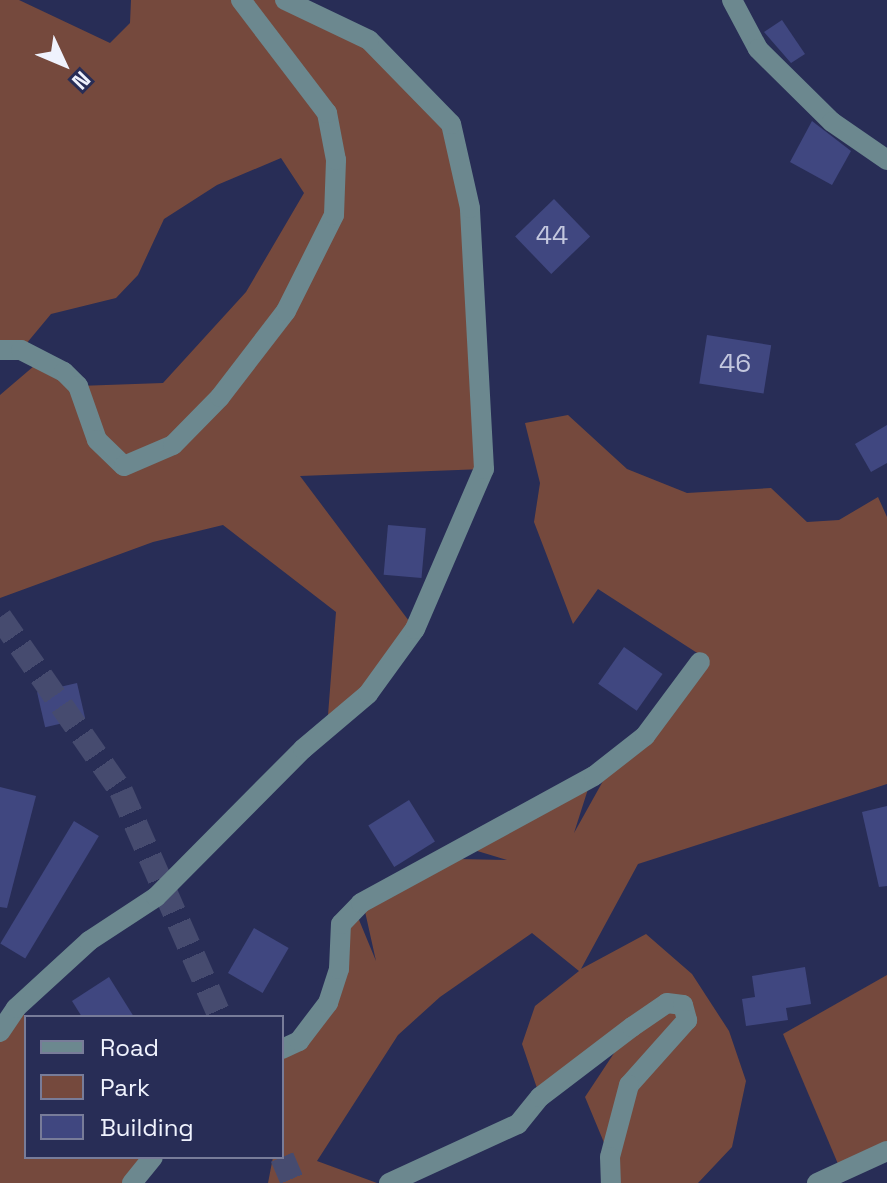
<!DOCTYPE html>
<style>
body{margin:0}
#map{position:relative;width:887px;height:1183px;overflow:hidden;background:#282d56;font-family:"Space Grotesk",sans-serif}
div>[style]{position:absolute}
.green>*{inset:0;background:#75493d}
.building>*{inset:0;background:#404780;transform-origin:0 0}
.highway-tunnel>*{height:24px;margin-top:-12px;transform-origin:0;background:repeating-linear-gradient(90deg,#464b6f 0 24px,transparent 0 36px)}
.minor>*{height:20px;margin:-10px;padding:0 10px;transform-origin:10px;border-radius:10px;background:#6c888f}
span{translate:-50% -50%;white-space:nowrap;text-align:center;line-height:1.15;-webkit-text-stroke:7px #282d56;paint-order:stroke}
.number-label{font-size:26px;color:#c3c7de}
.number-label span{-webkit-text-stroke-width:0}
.legend{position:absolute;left:24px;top:1015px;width:260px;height:144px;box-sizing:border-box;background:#282d56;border:2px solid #787c99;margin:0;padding:10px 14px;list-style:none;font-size:24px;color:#eff2fd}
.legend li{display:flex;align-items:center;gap:16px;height:40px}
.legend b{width:40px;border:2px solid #787c99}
.north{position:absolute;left:24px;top:24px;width:80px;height:80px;-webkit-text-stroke:6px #282d56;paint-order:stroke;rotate:134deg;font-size:22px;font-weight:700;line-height:32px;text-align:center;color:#eff2fd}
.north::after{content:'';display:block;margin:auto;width:28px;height:36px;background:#eff2fd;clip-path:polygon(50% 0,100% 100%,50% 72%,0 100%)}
</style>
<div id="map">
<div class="green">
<i style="clip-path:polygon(0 0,19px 0,110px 43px,130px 23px,131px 0,285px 0,369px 40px,451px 124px,470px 208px,484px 469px,300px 476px,415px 629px,327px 728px,336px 612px,223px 525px,153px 542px,0 598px,0 395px,41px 360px,78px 386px,163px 383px,246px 292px,304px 193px,281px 158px,217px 185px,164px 219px,138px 275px,116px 298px,51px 314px,21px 350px,0 350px)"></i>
<i style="clip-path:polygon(568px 415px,627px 469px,687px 493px,771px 488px,807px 522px,839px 520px,878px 497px,887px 517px,887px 784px,638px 864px,581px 969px,646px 934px,692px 974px,729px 1031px,746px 1081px,732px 1147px,698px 1183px,611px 1183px,610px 1157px,585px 1097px,630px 1029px,540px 1097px,522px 1044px,535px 1006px,579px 971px,532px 933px,440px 997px,398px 1035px,317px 1161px,377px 1183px,268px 1183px,273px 1157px,282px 1157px,282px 1052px,332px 1004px,344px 926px,357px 915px,376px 961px,364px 907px,456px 859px,507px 860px,474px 850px,589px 786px,574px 833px,603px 781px,705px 658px,598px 589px,573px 624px,534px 522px,540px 483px,525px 423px)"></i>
<i style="clip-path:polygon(887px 975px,887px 1149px,841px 1171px,783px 1034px)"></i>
<i style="clip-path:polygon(16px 1008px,27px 1017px,26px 1157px,153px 1157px,132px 1183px,0 1183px,0 1032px)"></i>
</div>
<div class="building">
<i style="clip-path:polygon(782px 20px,805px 54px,791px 63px,764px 32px)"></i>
<i style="clip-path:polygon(812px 121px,851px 151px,832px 185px,790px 162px)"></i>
<i style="left:554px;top:199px;width:52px;height:54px;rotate:46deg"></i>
<i style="left:707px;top:335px;width:65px;height:49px;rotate:9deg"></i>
<i style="clip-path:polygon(887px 425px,887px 463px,871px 472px,855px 444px)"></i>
<i style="left:388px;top:525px;width:38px;height:50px;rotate:5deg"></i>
<i style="left:624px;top:647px;width:47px;height:45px;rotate:35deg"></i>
<i style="left:77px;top:683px;width:36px;height:41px;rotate:77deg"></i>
<i style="clip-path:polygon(0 787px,36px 796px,7px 908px,0 907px)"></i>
<i style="left:409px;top:800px;width:49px;height:48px;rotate:58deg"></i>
<i style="clip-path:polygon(887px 806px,887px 886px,879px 887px,862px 812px)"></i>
<i style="left:74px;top:821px;width:29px;height:143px;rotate:31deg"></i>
<i style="left:254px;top:928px;width:40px;height:52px;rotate:30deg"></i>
<i style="clip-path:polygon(805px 967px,811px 1004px,786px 1008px,788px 1020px,746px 1026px,742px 999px,755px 997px,752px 976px)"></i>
<i style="clip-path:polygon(109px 977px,134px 1017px,82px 1017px,72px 1001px)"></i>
</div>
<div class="highway-tunnel">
<i style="left:0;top:617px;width:212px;rotate:55.2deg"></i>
<i style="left:121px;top:791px;width:247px;rotate:66.3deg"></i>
<i style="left:282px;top:1157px;width:28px;rotate:67deg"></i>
</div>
<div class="minor">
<i style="left:732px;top:0;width:55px;rotate:62deg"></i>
<i style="left:758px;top:49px;width:104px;rotate:44.6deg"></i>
<i style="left:832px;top:122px;width:67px;rotate:34.6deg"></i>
<i style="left:0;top:350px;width:21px"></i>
<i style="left:21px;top:350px;width:48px;rotate:27.1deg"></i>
<i style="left:64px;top:372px;width:20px;rotate:45deg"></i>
<i style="left:78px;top:386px;width:57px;rotate:70.6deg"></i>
<i style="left:97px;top:440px;width:37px;rotate:44deg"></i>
<i style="left:124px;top:466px;width:53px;rotate:-23.2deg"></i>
<i style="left:173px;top:445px;width:67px;rotate:-45.6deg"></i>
<i style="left:220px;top:397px;width:108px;rotate:-52.5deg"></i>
<i style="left:286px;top:311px;width:107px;rotate:-63.4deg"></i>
<i style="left:334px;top:215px;width:55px;rotate:-87.9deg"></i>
<i style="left:336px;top:160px;width:48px;rotate:-100.8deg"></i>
<i style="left:327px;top:113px;width:142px;rotate:-127.3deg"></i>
<i style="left:0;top:1032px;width:29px;rotate:-56deg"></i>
<i style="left:16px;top:1008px;width:99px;rotate:-42.5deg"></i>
<i style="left:89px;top:941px;width:80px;rotate:-33.3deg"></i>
<i style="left:156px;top:897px;width:209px;rotate:-45.2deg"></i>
<i style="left:303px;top:749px;width:85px;rotate:-40.2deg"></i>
<i style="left:368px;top:694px;width:80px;rotate:-54.1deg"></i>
<i style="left:415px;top:629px;width:174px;rotate:-66.7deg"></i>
<i style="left:484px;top:469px;width:261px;rotate:-93.1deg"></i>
<i style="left:470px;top:208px;width:86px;rotate:-102.7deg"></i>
<i style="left:451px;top:124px;width:117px;rotate:-134.3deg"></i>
<i style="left:369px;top:40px;width:93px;rotate:-154.5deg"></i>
<i style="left:282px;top:1049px;width:19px;rotate:-25deg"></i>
<i style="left:299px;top:1041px;width:48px;rotate:-52.7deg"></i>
<i style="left:328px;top:1003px;width:36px;rotate:-72deg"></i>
<i style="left:339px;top:969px;width:45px;rotate:-87.5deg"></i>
<i style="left:341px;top:924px;width:29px;rotate:-46deg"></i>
<i style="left:361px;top:903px;width:265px;rotate:-28.6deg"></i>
<i style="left:594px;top:776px;width:65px;rotate:-38.1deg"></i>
<i style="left:645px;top:736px;width:92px;rotate:-53.4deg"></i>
<i style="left:132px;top:1183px;width:33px;rotate:-51deg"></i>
<i style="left:389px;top:1183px;width:142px;rotate:-24.6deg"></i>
<i style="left:518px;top:1124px;width:35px;rotate:-51deg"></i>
<i style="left:540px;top:1097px;width:116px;rotate:-37.3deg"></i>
<i style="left:632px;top:1027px;width:42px;rotate:-34.4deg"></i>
<i style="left:667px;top:1003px;width:16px;rotate:7deg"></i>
<i style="left:683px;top:1005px;width:16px;rotate:75deg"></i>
<i style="left:687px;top:1020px;width:87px;rotate:131.7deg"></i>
<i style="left:629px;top:1085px;width:74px;rotate:104.8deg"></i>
<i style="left:610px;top:1157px;width:26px;rotate:88deg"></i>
<i style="left:817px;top:1183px;width:77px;rotate:-24.6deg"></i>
</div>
<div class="number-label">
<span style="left:552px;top:236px">44</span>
<span style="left:735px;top:364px">46</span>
</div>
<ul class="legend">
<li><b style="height:10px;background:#6c888f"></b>Road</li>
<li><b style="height:22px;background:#75493d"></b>Park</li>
<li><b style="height:22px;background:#404780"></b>Building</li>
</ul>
<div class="north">N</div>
</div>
